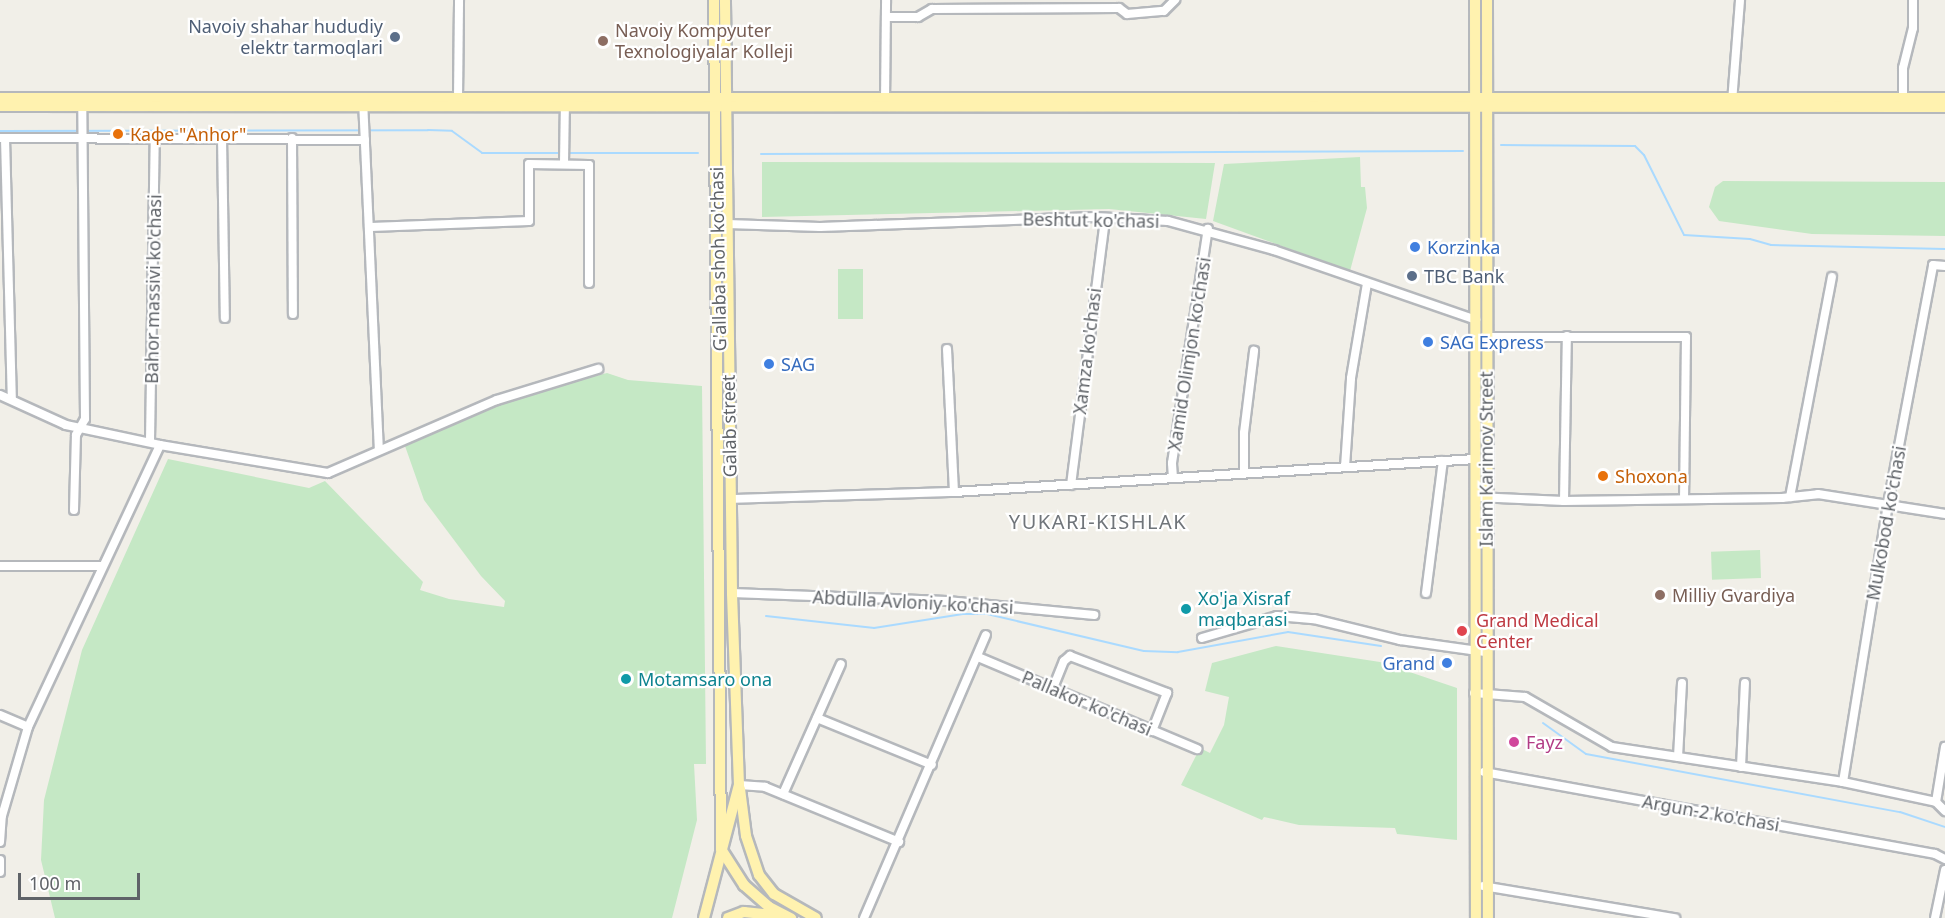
<!DOCTYPE html>
<meta charset="utf-8">
<style>
body{margin:0}
#map{position:relative;width:1945px;height:918px;overflow:hidden;background:#f1efe8;font-family:"Noto Sans",sans-serif}
div>[style]{position:absolute}
.green>*{inset:0;background:#c5e8c5;transform-origin:0 0}
.stream>*{height:2px;margin:-1px;padding:0 1px;transform-origin:1px;border-radius:1px;background:#aadaff}
.roads{filter:drop-shadow(2px 0 #b5b8bc) drop-shadow(-2px 0 #b5b8bc) drop-shadow(0 2px #b5b8bc) drop-shadow(0 -2px #b5b8bc)}
.minor>*{height:8px;margin:-4px;padding:0 4px;transform-origin:4px;border-radius:4px;background:#fff}
.major>*{height:10px;margin:-5px;padding:0 5px;transform-origin:5px;border-radius:5px;background:#fff2af}
.dots>*{width:16px;height:16px;translate:-50% -50%;box-sizing:border-box;border:3px solid #fff;border-radius:50%}
span{translate:-50% -50%;white-space:nowrap;text-align:center;line-height:1.15;-webkit-text-stroke:4.5px #fff;paint-order:stroke}
.service-label{font-size:18px;color:#4e5e75}
.right{translate:-100% -50%;text-align:right}
.left{translate:0 -50%;text-align:left}
.education-label{font-size:18px;color:#785e54}
.food-label{font-size:18px;color:#c56008}
.street-label{font-size:18px;color:#5f6368}
.shop-label{font-size:18px;color:#366cbe}
.culture-label{font-size:18px;color:#0d838f}
.health-label{font-size:18px;color:#be3a42}
.hotel-label{font-size:18px;color:#b23c85}
.neighbourhood-label{font-size:20px;color:#70757a;letter-spacing:1.5px}
.scale{position:absolute;left:18px;top:873px;width:122px;height:27px;box-sizing:border-box;border:3px solid #5f6368;border-top:0;padding-left:8px;font-size:18px;line-height:21px;white-space:nowrap;color:#5f6368;-webkit-text-stroke:4px #fff;paint-order:stroke}
</style>
<div id="map">
<div class="green">
<i style="clip-path:polygon(1360px 157px,1361px 187px,1365px 187px,1367px 208px,1350px 271px,1213px 221px,1224px 164px)"></i>
<i style="clip-path:polygon(762px 162px,1215px 163px,1206px 219px,1109px 209px,762px 217px)"></i>
<i style="clip-path:polygon(1723px 181px,1945px 182px,1945px 236px,1812px 234px,1719px 221px,1709px 207px,1715px 187px)"></i>
<i style="left:838px;top:269px;width:25px;height:50px"></i>
<i style="clip-path:polygon(607px 373px,628px 380px,702px 386px,706px 764px,694px 764px,697px 820px,672px 918px,55px 918px,41px 860px,44px 800px,82px 650px,168px 459px,309px 488px,325px 481px,423px 582px,420px 590px,449px 599px,504px 607px,505px 601px,481px 576px,424px 500px,405px 446px,505px 400px)"></i>
<i style="left:1760px;top:550px;width:28px;height:49px;rotate:88deg"></i>
<i style="clip-path:polygon(1276px 646px,1380px 662px,1457px 688px,1457px 840px,1397px 834px,1395px 828px,1299px 825px,1264px 817px,1262px 820px,1181px 785px,1200px 748px,1210px 753px,1224px 725px,1229px 697px,1205px 691px,1212px 663px)"></i>
</div>
<div class="stream">
<i style="left:0;top:131px;width:428px;rotate:-0.1deg"></i>
<i style="left:428px;top:130px;width:24px;rotate:2deg"></i>
<i style="left:452px;top:131px;width:37px;rotate:36deg"></i>
<i style="left:482px;top:153px;width:216px"></i>
<i style="left:1501px;top:145px;width:134px;rotate:0.4deg"></i>
<i style="left:1635px;top:146px;width:13px;rotate:45deg"></i>
<i style="left:1644px;top:155px;width:89px;rotate:63.4deg"></i>
<i style="left:1684px;top:235px;width:66px;rotate:3.5deg"></i>
<i style="left:1750px;top:239px;width:22px;rotate:16deg"></i>
<i style="left:1771px;top:245px;width:174px;rotate:1.3deg"></i>
<i style="left:761px;top:154px;width:702px;rotate:-0.24deg"></i>
<i style="left:766px;top:616px;width:109px;rotate:6.3deg"></i>
<i style="left:874px;top:628px;width:90px;rotate:-8.9deg"></i>
<i style="left:963px;top:614px;width:24px"></i>
<i style="left:987px;top:614px;width:161px;rotate:13.3deg"></i>
<i style="left:1144px;top:651px;width:34px;rotate:2deg"></i>
<i style="left:1178px;top:652px;width:112px;rotate:-10.3deg"></i>
<i style="left:1288px;top:632px;width:94px;rotate:8.6deg"></i>
<i style="left:1543px;top:723px;width:53px;rotate:35.8deg"></i>
<i style="left:1586px;top:754px;width:319px;rotate:10.5deg"></i>
<i style="left:1900px;top:812px;width:47px;rotate:18.4deg"></i>
</div>
<div class="roads">
<div class="minor">
<i style="left:886px;top:17px;width:32px"></i>
<i style="left:918px;top:17px;width:16px;rotate:-30deg"></i>
<i style="left:932px;top:9px;width:187px;rotate:-0.3deg"></i>
<i style="left:1119px;top:8px;width:10px;rotate:37deg"></i>
<i style="left:1127px;top:14px;width:37px;rotate:-5deg"></i>
<i style="left:1164px;top:11px;width:16px;rotate:-45deg"></i>
<i style="left:458px;top:99px;width:99px;rotate:-89.4deg"></i>
<i style="left:363px;top:100px;width:350px;rotate:87.4deg"></i>
<i style="left:885px;top:102px;width:102px;rotate:-89.4deg"></i>
<i style="left:1732px;top:102px;width:102px;rotate:-85.5deg"></i>
<i style="left:1903px;top:104px;width:36px;rotate:-90deg"></i>
<i style="left:1903px;top:68px;width:41px;rotate:-76deg"></i>
<i style="left:1913px;top:28px;width:28px;rotate:-90deg"></i>
<i style="left:222px;top:137px;width:181px;rotate:89.1deg"></i>
<i style="left:0;top:138px;width:365px;rotate:0.3deg"></i>
<i style="left:5px;top:138px;width:260px;rotate:88.5deg"></i>
<i style="left:292px;top:138px;width:176px;rotate:89.7deg"></i>
<i style="left:564px;top:163px;width:63px;rotate:-89.1deg"></i>
<i style="left:727px;top:224px;width:93px;rotate:1.8deg"></i>
<i style="left:820px;top:227px;width:276px;rotate:-2.1deg"></i>
<i style="left:1096px;top:217px;width:72px;rotate:3.2deg"></i>
<i style="left:1168px;top:221px;width:110px;rotate:15.3deg"></i>
<i style="left:1274px;top:250px;width:214px;rotate:19.1deg"></i>
<i style="left:371px;top:227px;width:158px;rotate:-2.2deg"></i>
<i style="left:529px;top:221px;width:57px;rotate:-90deg"></i>
<i style="left:529px;top:164px;width:60px;rotate:1deg"></i>
<i style="left:589px;top:165px;width:118px;rotate:90deg"></i>
<i style="left:1484px;top:337px;width:202px"></i>
<i style="left:1686px;top:337px;width:162px;rotate:90.7deg"></i>
<i style="left:947px;top:349px;width:143px;rotate:87.2deg"></i>
<i style="left:0;top:395px;width:72px;rotate:24.4deg"></i>
<i style="left:66px;top:425px;width:96px;rotate:12deg"></i>
<i style="left:160px;top:445px;width:170px;rotate:9.5deg"></i>
<i style="left:328px;top:473px;width:184px;rotate:-23.4deg"></i>
<i style="left:497px;top:400px;width:106px;rotate:-17.1deg"></i>
<i style="left:150px;top:441px;width:303px;rotate:-89.1deg"></i>
<i style="left:1345px;top:467px;width:89px;rotate:-86.1deg"></i>
<i style="left:1351px;top:378px;width:96px;rotate:-80.4deg"></i>
<i style="left:1244px;top:473px;width:40px;rotate:-90deg"></i>
<i style="left:1244px;top:433px;width:83px;rotate:-83deg"></i>
<i style="left:1173px;top:478px;width:15px;rotate:-94deg"></i>
<i style="left:1172px;top:463px;width:237px;rotate:-81.3deg"></i>
<i style="left:1071px;top:485px;width:269px;rotate:-82.7deg"></i>
<i style="left:1476px;top:497px;width:88px;rotate:2.6deg"></i>
<i style="left:1564px;top:501px;width:218px;rotate:-0.8deg"></i>
<i style="left:1782px;top:498px;width:36px;rotate:-6deg"></i>
<i style="left:1818px;top:494px;width:129px;rotate:8.9deg"></i>
<i style="left:1790px;top:497px;width:224px;rotate:-79.2deg"></i>
<i style="left:731px;top:499px;width:223px;rotate:-1.8deg"></i>
<i style="left:954px;top:492px;width:523px;rotate:-3.62deg"></i>
<i style="left:1564px;top:501px;width:165px;rotate:-89deg"></i>
<i style="left:74px;top:510px;width:75px;rotate:-88.5deg"></i>
<i style="left:76px;top:435px;width:18px;rotate:-61deg"></i>
<i style="left:85px;top:419px;width:313px;rotate:-90.5deg"></i>
<i style="left:0;top:566px;width:102px"></i>
<i style="left:732px;top:593px;width:215px;rotate:2.1deg"></i>
<i style="left:947px;top:601px;width:148px;rotate:5.4deg"></i>
<i style="left:1426px;top:593px;width:133px;rotate:-82.7deg"></i>
<i style="left:1202px;top:638px;width:78px;rotate:-16.3deg"></i>
<i style="left:1277px;top:616px;width:37px;rotate:5deg"></i>
<i style="left:1314px;top:619px;width:89px;rotate:13.7deg"></i>
<i style="left:1400px;top:640px;width:86px;rotate:8deg"></i>
<i style="left:978px;top:657px;width:238px;rotate:22.8deg"></i>
<i style="left:1053px;top:688px;width:29px;rotate:-68deg"></i>
<i style="left:1064px;top:661px;width:8px;rotate:-40deg"></i>
<i style="left:1070px;top:656px;width:104px;rotate:20.9deg"></i>
<i style="left:1167px;top:693px;width:41px;rotate:111.5deg"></i>
<i style="left:1474px;top:693px;width:51px;rotate:4.5deg"></i>
<i style="left:1525px;top:697px;width:100px;rotate:29.9deg"></i>
<i style="left:1612px;top:747px;width:234px;rotate:8.6deg"></i>
<i style="left:1843px;top:782px;width:95px;rotate:12.1deg"></i>
<i style="left:1936px;top:802px;width:13px;rotate:45deg"></i>
<i style="left:0;top:715px;width:30px;rotate:23deg"></i>
<i style="left:817px;top:718px;width:124px;rotate:22.2deg"></i>
<i style="left:1678px;top:757px;width:74px;rotate:-86.9deg"></i>
<i style="left:1741px;top:767px;width:84px;rotate:-87.3deg"></i>
<i style="left:1484px;top:772px;width:458px;rotate:10.3deg"></i>
<i style="left:1935px;top:854px;width:11px;rotate:27deg"></i>
<i style="left:1843px;top:782px;width:282px;rotate:-80.8deg"></i>
<i style="left:1888px;top:504px;width:243px;rotate:-79.3deg"></i>
<i style="left:1933px;top:265px;width:12px;rotate:5deg"></i>
<i style="left:739px;top:785px;width:26px;rotate:4deg"></i>
<i style="left:765px;top:787px;width:145px;rotate:22.3deg"></i>
<i style="left:783px;top:794px;width:142px;rotate:-66deg"></i>
<i style="left:1936px;top:802px;width:56px;rotate:-80.7deg"></i>
<i style="left:0;top:842px;width:26px;rotate:-86deg"></i>
<i style="left:2px;top:816px;width:93px;rotate:-73.7deg"></i>
<i style="left:28px;top:727px;width:311px;rotate:-64.9deg"></i>
<i style="left:0;top:860px;width:12px;rotate:90deg"></i>
<i style="left:1483px;top:886px;width:195px;rotate:9.5deg"></i>
<i style="left:864px;top:918px;width:308px;rotate:-66.7deg"></i>
<i style="left:1935px;top:918px;width:49px;rotate:-78.2deg"></i>
</div>
<div class="major">
<i style="left:714px;top:0;width:849px;rotate:89.53deg"></i>
<i style="left:721px;top:849px;width:43px;rotate:57.4deg"></i>
<i style="left:744px;top:885px;width:33px;rotate:41deg"></i>
<i style="left:769px;top:907px;width:25px;rotate:27deg"></i>
<i style="left:1475px;top:0;width:918px;rotate:89.94deg"></i>
<i style="left:1487px;top:0;width:918px;rotate:89.94deg"></i>
<i style="left:0;top:98px;width:1945px"></i>
<i style="left:0;top:106px;width:1945px;rotate:0.03deg"></i>
<i style="left:740px;top:789px;width:47px;rotate:82.7deg"></i>
<i style="left:746px;top:836px;width:41px;rotate:71.6deg"></i>
<i style="left:759px;top:875px;width:24px;rotate:52deg"></i>
<i style="left:774px;top:894px;width:48px;rotate:29.7deg"></i>
<i style="left:704px;top:918px;width:138px;rotate:-75.3deg"></i>
<i style="left:739px;top:785px;width:192px;rotate:-92.1deg"></i>
<i style="left:732px;top:593px;width:593px;rotate:-90.68deg"></i>
<i style="left:728px;top:918px;width:17px;rotate:-21deg"></i>
<i style="left:744px;top:912px;width:36px;rotate:6deg"></i>
</div>
</div>
<div class="dots">
<i style="left:395px;top:37px;background:#5c6f8a"></i>
<i style="left:603px;top:41px;background:#8d6e63"></i>
<i style="left:118px;top:134px;background:#e8710a"></i>
<i style="left:1415px;top:247px;background:#3f7fe0"></i>
<i style="left:1412px;top:276px;background:#5c6f8a"></i>
<i style="left:1428px;top:342px;background:#3f7fe0"></i>
<i style="left:769px;top:364px;background:#3f7fe0"></i>
<i style="left:1603px;top:476px;background:#e8710a"></i>
<i style="left:1660px;top:595px;background:#8d6e63"></i>
<i style="left:1186px;top:609px;background:#0f9aa8"></i>
<i style="left:1462px;top:631px;background:#e0444e"></i>
<i style="left:1447px;top:663px;background:#3f7fe0"></i>
<i style="left:626px;top:679px;background:#0f9aa8"></i>
<i style="left:1514px;top:742px;background:#d1479c"></i>
</div>
<div class="service-label">
<span class="right" style="left:383px;top:37px">Navoiy shahar hududiy<br>elektr tarmoqlari</span>
<span class="left" style="left:1424px;top:276px">TBC Bank</span>
</div>
<div class="education-label">
<span class="left" style="left:615px;top:41px">Navoiy Kompyuter<br>Texnologiyalar Kolleji</span>
<span class="left" style="left:1672px;top:595px">Milliy Gvardiya</span>
</div>
<div class="food-label">
<span class="left" style="left:130px;top:134px">Кафе "Anhor"</span>
<span class="left" style="left:1615px;top:476px">Shoxona</span>
</div>
<div class="street-label">
<span style="left:1091px;top:220px;rotate:1deg">Beshtut ko'chasi</span>
<span style="left:718px;top:259px;rotate:-91deg">G'allaba shoh ko'chasi</span>
<span style="left:153px;top:289px;rotate:-89deg">Bahor massivi ko'chasi</span>
<span style="left:1087px;top:351px;rotate:-83deg">Xamza ko'chasi</span>
<span style="left:1189px;top:354px;rotate:-81deg">Xamid Olimjon ko'chasi</span>
<span style="left:729px;top:426px;rotate:-91deg">Galab street</span>
<span style="left:1486px;top:459px;rotate:-90deg">Islam Karimov Street</span>
<span style="left:1886px;top:523px;rotate:-80deg">Mulkobod ko'chasi</span>
<span style="left:913px;top:602px;rotate:3deg">Abdulla Avloniy ko'chasi</span>
<span style="left:1087px;top:703px;rotate:23deg">Pallakor ko'chasi</span>
<span style="left:1711px;top:813px;rotate:10deg">Argun-2 ko'chasi</span>
</div>
<div class="shop-label">
<span class="left" style="left:1427px;top:247px">Korzinka</span>
<span class="left" style="left:1440px;top:342px">SAG Express</span>
<span class="left" style="left:781px;top:364px">SAG</span>
<span class="right" style="left:1435px;top:663px">Grand</span>
</div>
<div class="culture-label">
<span class="left" style="left:1198px;top:609px">Xo'ja Xisraf<br>maqbarasi</span>
<span class="left" style="left:638px;top:679px">Motamsaro ona</span>
</div>
<div class="health-label">
<span class="left" style="left:1476px;top:631px">Grand Medical<br>Center</span>
</div>
<div class="hotel-label">
<span class="left" style="left:1526px;top:742px">Fayz</span>
</div>
<div class="neighbourhood-label">
<span style="left:1098px;top:521px">YUKARI-KISHLAK</span>
</div>
<div class="scale">100 m</div>
</div>
